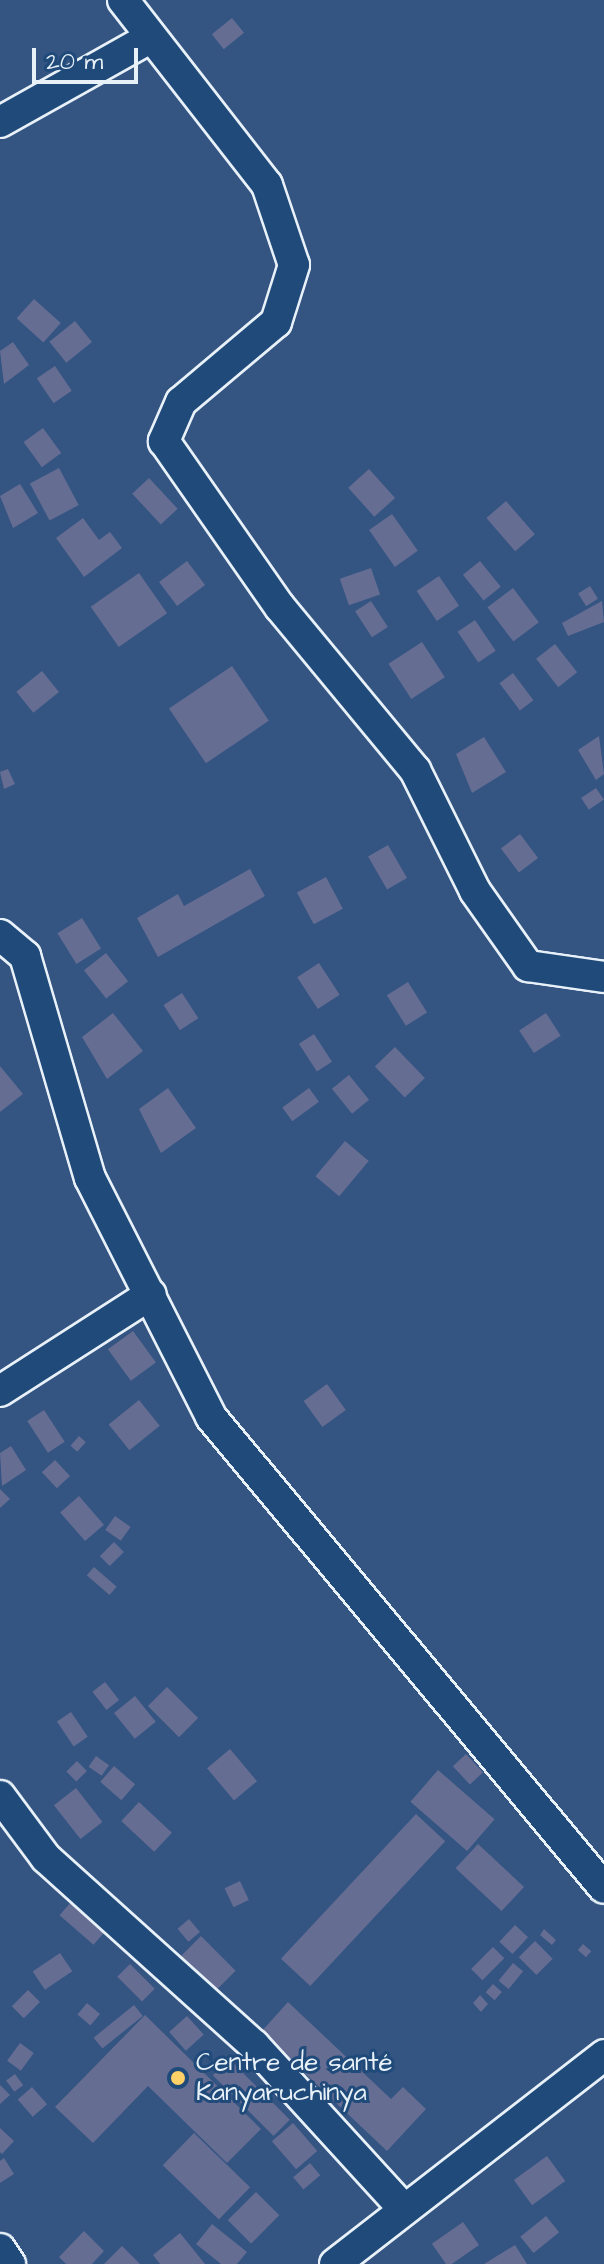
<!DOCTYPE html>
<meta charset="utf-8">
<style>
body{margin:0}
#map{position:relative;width:604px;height:2264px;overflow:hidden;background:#345482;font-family:"Architects Daughter",sans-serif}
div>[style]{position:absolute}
.building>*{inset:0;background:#656d93;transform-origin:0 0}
.roads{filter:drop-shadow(2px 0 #e8f1f8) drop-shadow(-2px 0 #e8f1f8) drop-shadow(0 2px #e8f1f8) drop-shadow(0 -2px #e8f1f8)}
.minor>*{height:30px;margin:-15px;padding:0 15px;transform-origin:15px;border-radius:15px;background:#1f4a7a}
.dots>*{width:22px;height:22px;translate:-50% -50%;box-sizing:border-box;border:4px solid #1f4a7a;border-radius:50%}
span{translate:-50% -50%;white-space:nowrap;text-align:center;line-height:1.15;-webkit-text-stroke:6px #1f4a7a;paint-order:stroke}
.poi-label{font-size:26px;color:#e8f1f8}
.left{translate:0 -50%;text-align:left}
.scale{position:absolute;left:32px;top:48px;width:106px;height:36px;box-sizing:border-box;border:4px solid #e8f1f8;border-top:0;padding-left:10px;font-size:24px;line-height:28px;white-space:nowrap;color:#e8f1f8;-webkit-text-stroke:6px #1f4a7a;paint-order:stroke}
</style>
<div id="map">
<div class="building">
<i style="left:232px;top:18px;width:19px;height:26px;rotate:51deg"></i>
<i style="left:34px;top:299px;width:36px;height:26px;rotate:42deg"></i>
<i style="left:75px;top:321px;width:27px;height:33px;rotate:51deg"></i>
<i style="clip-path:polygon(13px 342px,29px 365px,4px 384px,0 351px)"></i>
<i style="left:55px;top:366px;width:30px;height:22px;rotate:56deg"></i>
<i style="left:43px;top:428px;width:31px;height:24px;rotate:54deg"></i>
<i style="left:59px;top:468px;width:42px;height:33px;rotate:62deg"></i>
<i style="left:369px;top:469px;width:39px;height:28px;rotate:48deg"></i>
<i style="left:149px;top:478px;width:42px;height:23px;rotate:47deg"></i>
<i style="clip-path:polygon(20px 484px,38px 513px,13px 528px,0 496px)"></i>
<i style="left:506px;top:501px;width:44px;height:26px;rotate:49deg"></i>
<i style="left:392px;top:514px;width:45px;height:28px;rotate:55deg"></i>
<i style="clip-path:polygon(83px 518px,99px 540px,110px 532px,122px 548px,84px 577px,56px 538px)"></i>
<i style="left:187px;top:561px;width:30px;height:35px;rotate:53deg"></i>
<i style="left:480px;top:561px;width:33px;height:22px;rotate:51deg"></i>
<i style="left:371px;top:568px;width:28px;height:33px;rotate:71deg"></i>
<i style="left:139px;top:573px;width:49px;height:59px;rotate:55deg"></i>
<i style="left:439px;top:576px;width:36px;height:27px;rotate:56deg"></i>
<i style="left:590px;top:586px;width:15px;height:14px;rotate:58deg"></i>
<i style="left:513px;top:588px;width:43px;height:32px;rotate:53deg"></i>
<i style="left:371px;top:601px;width:31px;height:19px;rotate:57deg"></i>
<i style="clip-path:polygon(602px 601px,604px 622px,568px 636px,562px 623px)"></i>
<i style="left:475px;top:620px;width:37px;height:21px;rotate:56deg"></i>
<i style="left:422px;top:642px;width:42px;height:40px;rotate:57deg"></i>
<i style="left:555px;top:644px;width:36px;height:24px;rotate:52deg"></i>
<i style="left:232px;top:666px;width:66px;height:76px;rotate:56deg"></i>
<i style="left:42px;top:671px;width:27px;height:33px;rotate:51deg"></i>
<i style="left:513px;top:673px;width:34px;height:17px;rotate:53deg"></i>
<i style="clip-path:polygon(599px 736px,604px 774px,596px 780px,578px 750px)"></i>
<i style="clip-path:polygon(484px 737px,506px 772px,472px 793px,456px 754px)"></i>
<i style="clip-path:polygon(8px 769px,15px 784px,4px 789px,0 772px)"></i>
<i style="left:596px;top:788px;width:14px;height:18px;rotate:56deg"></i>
<i style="left:520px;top:834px;width:30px;height:24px;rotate:53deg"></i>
<i style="left:388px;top:845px;width:38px;height:23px;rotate:60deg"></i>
<i style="clip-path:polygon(250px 869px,265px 896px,158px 957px,137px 918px,178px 894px,184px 906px)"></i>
<i style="left:326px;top:877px;width:36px;height:33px;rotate:62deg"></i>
<i style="left:82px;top:918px;width:36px;height:29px;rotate:58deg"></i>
<i style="left:106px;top:953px;width:36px;height:28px;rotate:52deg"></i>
<i style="left:319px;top:963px;width:38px;height:26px;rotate:57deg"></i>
<i style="left:408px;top:982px;width:36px;height:25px;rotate:58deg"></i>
<i style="left:182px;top:993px;width:30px;height:22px;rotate:57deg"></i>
<i style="clip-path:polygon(113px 1013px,143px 1051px,107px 1079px,82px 1037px)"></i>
<i style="left:546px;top:1013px;width:27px;height:32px;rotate:57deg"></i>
<i style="left:314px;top:1034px;width:33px;height:18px;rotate:57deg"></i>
<i style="left:395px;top:1047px;width:43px;height:28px;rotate:46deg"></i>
<i style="clip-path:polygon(0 1066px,23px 1094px,0 1112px)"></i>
<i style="left:349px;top:1075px;width:32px;height:22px;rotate:51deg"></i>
<i style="clip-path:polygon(168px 1088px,196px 1128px,161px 1153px,139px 1109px)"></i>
<i style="left:309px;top:1088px;width:17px;height:33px;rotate:54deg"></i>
<i style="left:345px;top:1141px;width:31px;height:46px;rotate:40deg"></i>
<i style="left:133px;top:1331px;width:39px;height:31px;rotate:54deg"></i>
<i style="left:327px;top:1384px;width:32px;height:29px;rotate:54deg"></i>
<i style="left:139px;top:1400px;width:33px;height:39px;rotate:51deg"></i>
<i style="left:44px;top:1410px;width:38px;height:20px;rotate:57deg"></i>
<i style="left:79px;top:1436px;width:9px;height:13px;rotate:41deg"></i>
<i style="clip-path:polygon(11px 1446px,26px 1470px,2px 1486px,0 1453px)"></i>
<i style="left:55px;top:1460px;width:22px;height:18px;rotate:47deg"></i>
<i style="clip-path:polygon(0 1489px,10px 1499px,0 1508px)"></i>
<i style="left:79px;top:1496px;width:38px;height:25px;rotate:49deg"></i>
<i style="left:115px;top:1516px;width:19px;height:17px;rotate:35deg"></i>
<i style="left:114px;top:1542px;width:14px;height:20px;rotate:45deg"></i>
<i style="left:94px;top:1567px;width:30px;height:11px;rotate:41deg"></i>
<i style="left:105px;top:1682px;width:23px;height:16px;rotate:52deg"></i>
<i style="left:167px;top:1687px;width:44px;height:27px;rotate:45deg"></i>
<i style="left:135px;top:1696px;width:33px;height:27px;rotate:51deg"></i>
<i style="left:71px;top:1712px;width:30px;height:17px;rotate:56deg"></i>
<i style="left:230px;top:1749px;width:42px;height:30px;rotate:50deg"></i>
<i style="left:466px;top:1754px;width:25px;height:18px;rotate:47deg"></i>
<i style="left:96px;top:1756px;width:16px;height:13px;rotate:35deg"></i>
<i style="left:77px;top:1761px;width:14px;height:15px;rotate:45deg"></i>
<i style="left:114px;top:1766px;width:28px;height:21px;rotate:41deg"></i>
<i style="left:438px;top:1770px;width:75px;height:42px;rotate:41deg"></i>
<i style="left:76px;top:1788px;width:43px;height:28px;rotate:52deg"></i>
<i style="left:139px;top:1802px;width:45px;height:26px;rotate:43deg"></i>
<i style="left:416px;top:1814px;width:40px;height:198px;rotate:43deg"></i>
<i style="left:478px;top:1844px;width:63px;height:33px;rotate:43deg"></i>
<i style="left:240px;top:1881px;width:21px;height:17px;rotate:65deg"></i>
<i style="left:72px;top:1901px;width:45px;height:19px;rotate:41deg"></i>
<i style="left:189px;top:1919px;width:17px;height:15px;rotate:50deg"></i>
<i style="left:515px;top:1925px;width:18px;height:23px;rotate:43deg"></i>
<i style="clip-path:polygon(544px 1929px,556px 1940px,552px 1945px,540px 1935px)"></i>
<i style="left:201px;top:1936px;width:49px;height:29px;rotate:45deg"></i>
<i style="left:535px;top:1941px;width:25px;height:23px;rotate:45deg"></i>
<i style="left:583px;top:1944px;width:11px;height:8px;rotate:41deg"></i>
<i style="left:493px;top:1947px;width:16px;height:31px;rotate:45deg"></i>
<i style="left:60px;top:1953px;width:22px;height:33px;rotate:56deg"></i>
<i style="left:513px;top:1963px;width:13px;height:23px;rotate:39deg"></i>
<i style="left:130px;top:1964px;width:35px;height:18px;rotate:45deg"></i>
<i style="left:493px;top:1984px;width:12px;height:11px;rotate:42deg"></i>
<i style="left:28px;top:1990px;width:17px;height:23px;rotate:45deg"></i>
<i style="clip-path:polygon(480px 1995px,488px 2004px,481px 2012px,473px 2003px)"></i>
<i style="clip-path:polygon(288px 2002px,391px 2099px,403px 2087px,426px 2109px,387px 2151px,261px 2032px)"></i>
<i style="left:87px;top:2003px;width:17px;height:15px;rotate:40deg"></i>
<i style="left:134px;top:2005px;width:14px;height:52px;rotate:51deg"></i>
<i style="clip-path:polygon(145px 2015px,261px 2129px,227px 2163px,148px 2086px,93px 2143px,55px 2107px)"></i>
<i style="left:187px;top:2016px;width:25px;height:24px;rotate:48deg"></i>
<i style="left:20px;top:2043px;width:17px;height:22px;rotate:36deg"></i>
<i style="left:229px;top:2059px;width:86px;height:23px;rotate:45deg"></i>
<i style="left:15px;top:2074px;width:14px;height:11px;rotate:54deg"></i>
<i style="clip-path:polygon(0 2085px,10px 2095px,0 2104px)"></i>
<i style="left:32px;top:2087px;width:23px;height:19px;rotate:49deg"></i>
<i style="left:293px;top:2123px;width:37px;height:28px;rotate:49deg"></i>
<i style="clip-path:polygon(0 2128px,14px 2141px,2px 2154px,0 2152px)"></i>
<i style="left:194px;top:2133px;width:78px;height:45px;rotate:44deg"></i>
<i style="left:547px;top:2156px;width:31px;height:41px;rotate:54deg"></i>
<i style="clip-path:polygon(4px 2158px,14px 2174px,0 2183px,0 2161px)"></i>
<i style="left:310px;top:2163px;width:16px;height:22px;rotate:50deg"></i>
<i style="left:256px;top:2192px;width:33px;height:40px;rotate:45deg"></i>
<i style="left:546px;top:2216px;width:21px;height:33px;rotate:51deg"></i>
<i style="left:463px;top:2222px;width:28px;height:38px;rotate:55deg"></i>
<i style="clip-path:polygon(212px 2224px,247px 2252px,237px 2264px,221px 2264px,196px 2244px)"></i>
<i style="clip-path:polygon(84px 2231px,104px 2251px,92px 2264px,66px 2264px,59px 2257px)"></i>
<i style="clip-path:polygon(180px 2233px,205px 2264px,160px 2264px,153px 2255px)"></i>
<i style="clip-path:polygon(515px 2245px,527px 2264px,484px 2264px)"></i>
<i style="clip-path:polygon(122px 2246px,140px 2264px,104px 2264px)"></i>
</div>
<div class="roads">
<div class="minor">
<i style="left:123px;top:0;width:234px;rotate:52.1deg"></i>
<i style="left:267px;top:185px;width:84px;rotate:71.4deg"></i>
<i style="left:294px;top:265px;width:60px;rotate:107.5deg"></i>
<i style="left:276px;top:322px;width:124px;rotate:139.9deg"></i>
<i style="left:181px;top:402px;width:43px;rotate:113.6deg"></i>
<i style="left:164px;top:441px;width:203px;rotate:55.1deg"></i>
<i style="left:280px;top:607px;width:212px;rotate:50.4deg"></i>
<i style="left:415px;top:770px;width:135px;rotate:63.6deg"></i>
<i style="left:475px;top:891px;width:92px;rotate:54.8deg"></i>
<i style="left:528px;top:966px;width:77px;rotate:8.2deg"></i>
<i style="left:0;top:122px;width:170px;rotate:-29.3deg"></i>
<i style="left:0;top:935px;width:33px;rotate:40deg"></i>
<i style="left:25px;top:956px;width:231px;rotate:73.7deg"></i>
<i style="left:90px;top:1178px;width:268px;rotate:63.1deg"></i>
<i style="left:211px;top:1417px;width:613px;rotate:50.16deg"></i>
<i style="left:0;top:1391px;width:179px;rotate:-32.7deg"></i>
<i style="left:0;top:1796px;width:77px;rotate:53.4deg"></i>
<i style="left:46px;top:1858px;width:280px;rotate:42deg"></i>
<i style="left:254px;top:2045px;width:219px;rotate:47.6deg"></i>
<i style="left:0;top:2249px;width:18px;rotate:56deg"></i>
<i style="left:335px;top:2264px;width:341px;rotate:-37.8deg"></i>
</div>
</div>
<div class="dots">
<i style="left:178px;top:2078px;background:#ffd166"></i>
</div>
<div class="poi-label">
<span class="left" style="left:196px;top:2078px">Centre de santé<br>Kanyaruchinya</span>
</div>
<div class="scale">20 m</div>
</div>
